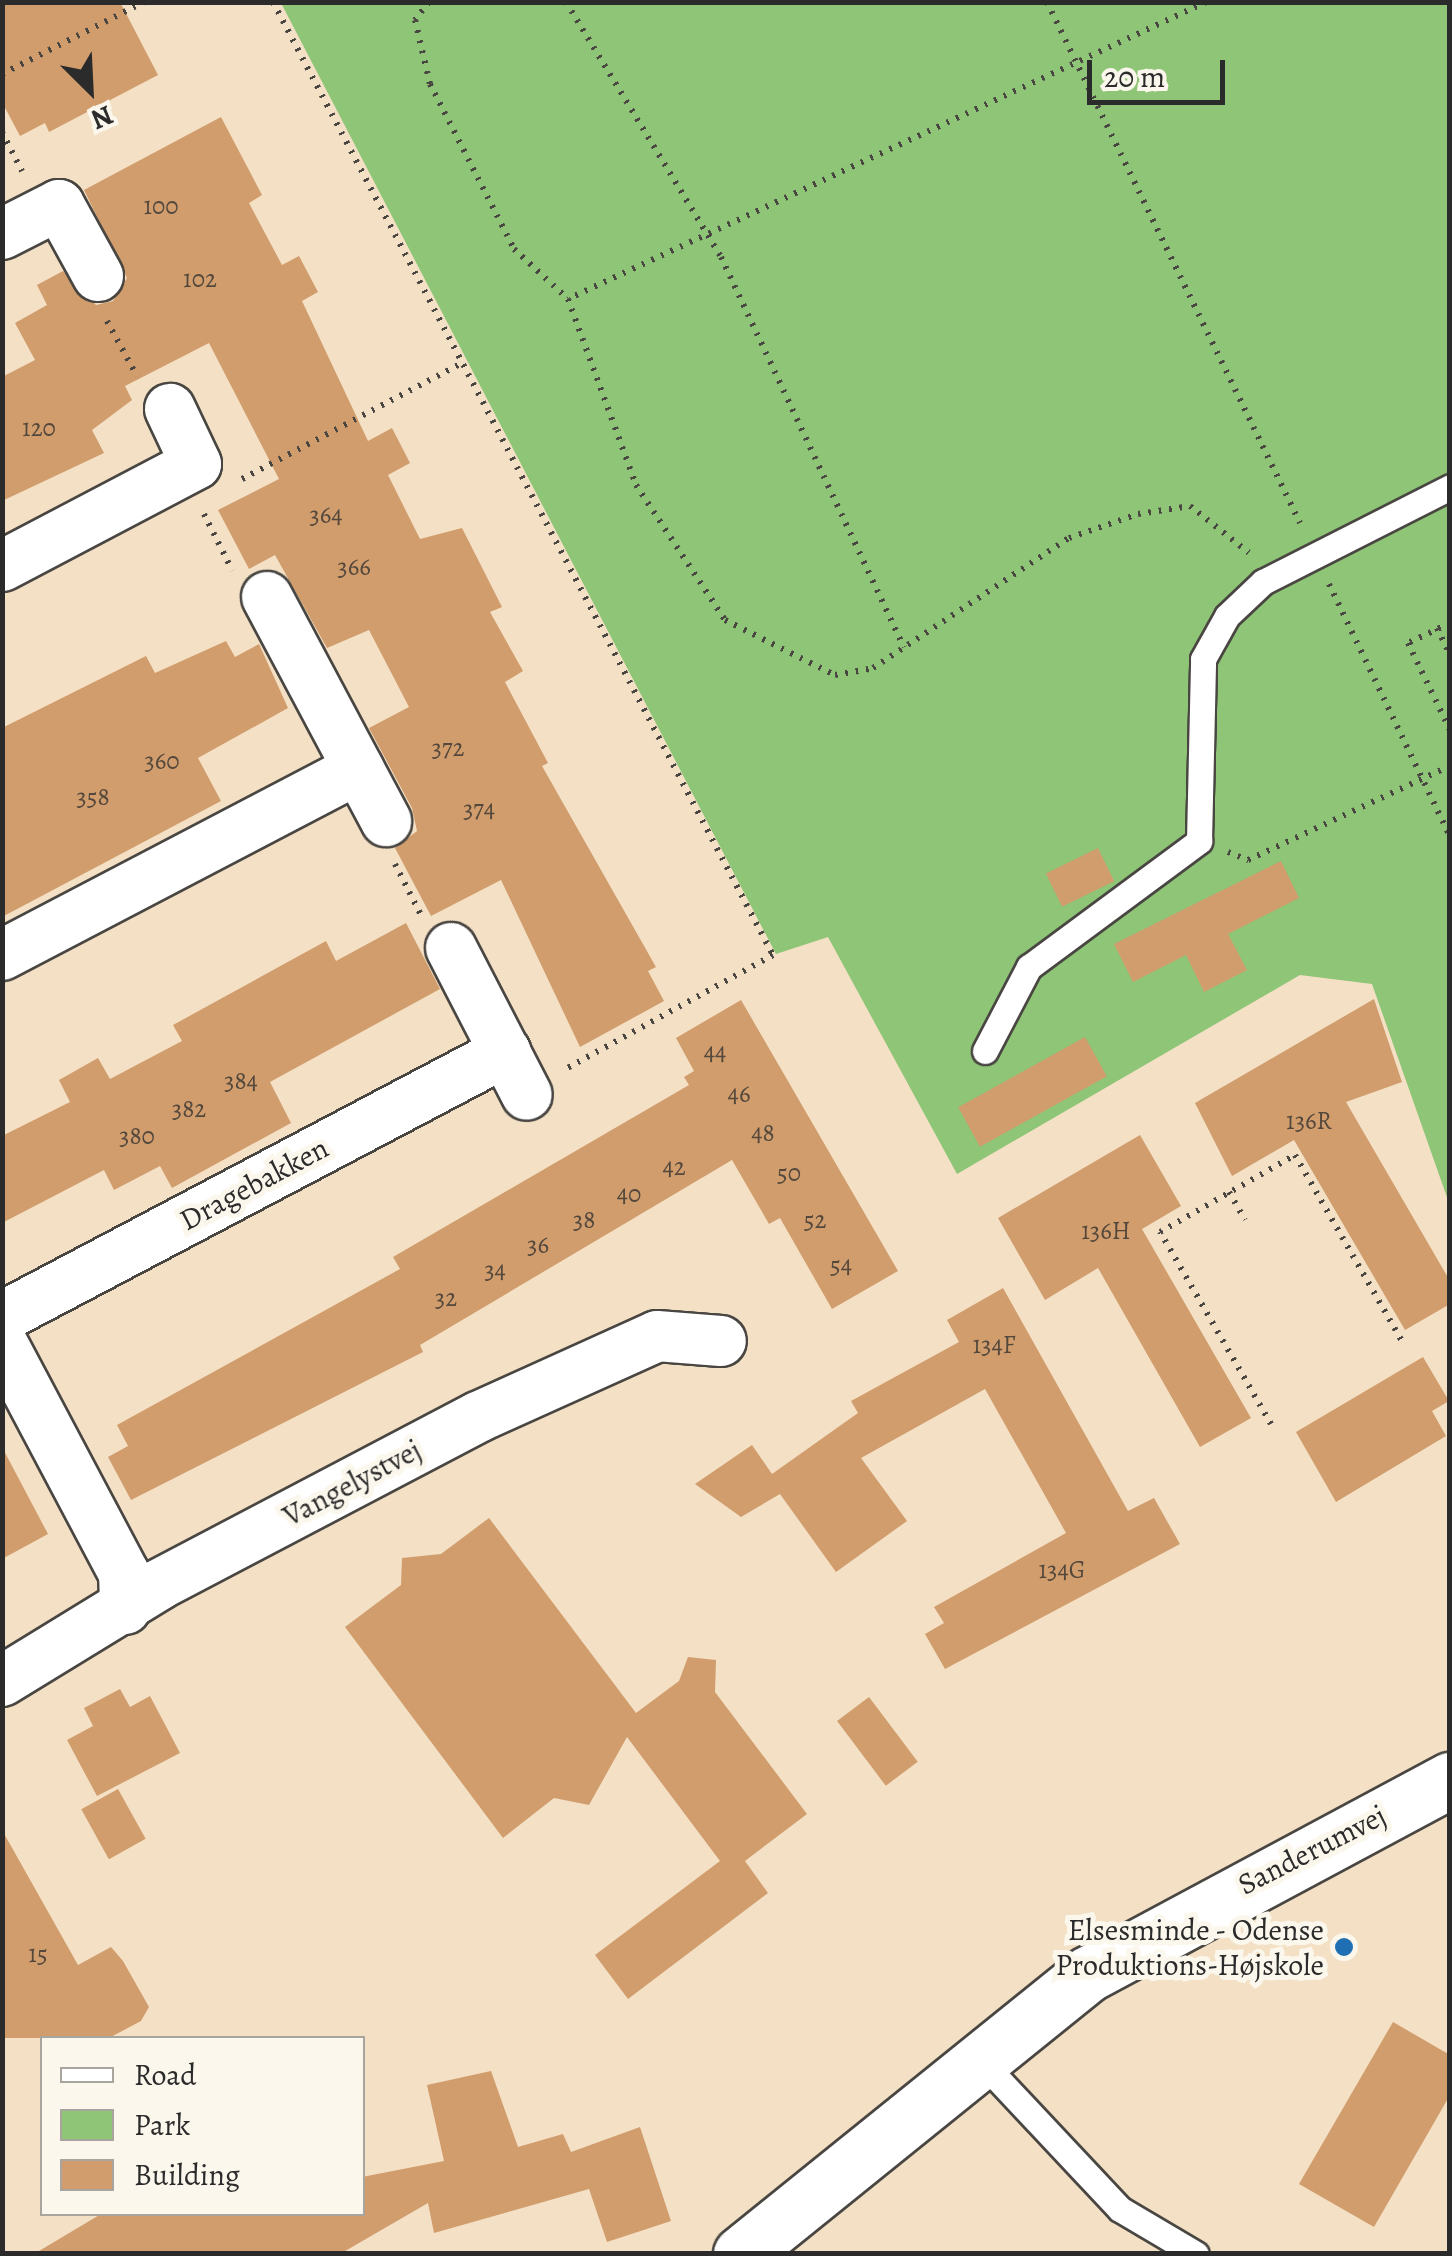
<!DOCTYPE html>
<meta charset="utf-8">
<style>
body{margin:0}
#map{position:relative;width:1452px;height:2256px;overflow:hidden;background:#f3e0c5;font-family:Alegreya,serif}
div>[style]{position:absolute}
.green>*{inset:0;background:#8fc577}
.building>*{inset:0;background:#d19d6d;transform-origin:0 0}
.path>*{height:6px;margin-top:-3px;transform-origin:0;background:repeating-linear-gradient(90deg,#494642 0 2.5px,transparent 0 10.5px)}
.roads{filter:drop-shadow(2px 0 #494642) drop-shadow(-2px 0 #494642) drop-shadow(0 2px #494642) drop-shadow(0 -2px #494642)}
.service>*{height:25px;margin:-12.5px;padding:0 12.5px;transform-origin:12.5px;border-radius:12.5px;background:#fff}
.minor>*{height:50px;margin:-25px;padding:0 25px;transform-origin:25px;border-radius:25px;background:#fff}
.tertiary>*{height:55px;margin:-27.5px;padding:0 27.5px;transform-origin:27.5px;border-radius:27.5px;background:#fff}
.dots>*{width:28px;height:28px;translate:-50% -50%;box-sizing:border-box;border:5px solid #fbf7ec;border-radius:50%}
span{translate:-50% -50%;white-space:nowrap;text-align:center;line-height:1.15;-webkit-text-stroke:10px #fbf7ec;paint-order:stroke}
.number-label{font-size:25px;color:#54483c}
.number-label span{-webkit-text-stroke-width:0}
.street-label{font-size:30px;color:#2b2b2b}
.poi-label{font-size:30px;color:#2b2b2b}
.right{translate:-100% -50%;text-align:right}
.frame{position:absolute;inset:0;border:5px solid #2b2b2b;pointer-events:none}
.legend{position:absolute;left:40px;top:2036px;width:325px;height:180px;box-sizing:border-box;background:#fbf7ec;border:2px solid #a8a59f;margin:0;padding:12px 18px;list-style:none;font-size:30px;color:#2b2b2b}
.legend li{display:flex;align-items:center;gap:20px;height:50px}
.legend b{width:50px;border:2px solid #a8a59f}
.north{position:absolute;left:40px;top:40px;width:100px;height:100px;-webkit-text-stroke:8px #fbf7ec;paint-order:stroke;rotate:156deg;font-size:28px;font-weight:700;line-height:40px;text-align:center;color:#2b2b2b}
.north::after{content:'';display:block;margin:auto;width:35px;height:45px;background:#2b2b2b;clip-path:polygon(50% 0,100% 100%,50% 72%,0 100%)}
.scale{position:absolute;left:1087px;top:60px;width:138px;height:45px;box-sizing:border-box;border:5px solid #2b2b2b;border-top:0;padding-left:12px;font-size:30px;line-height:35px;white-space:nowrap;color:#2b2b2b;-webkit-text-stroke:8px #fbf7ec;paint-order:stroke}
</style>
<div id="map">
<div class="green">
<i style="clip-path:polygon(281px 3px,1449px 3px,1449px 1203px,1372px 984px,1300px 975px,957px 1174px,828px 937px,776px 954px)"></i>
</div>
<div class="building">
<i style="clip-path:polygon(2px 2px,120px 2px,158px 75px,49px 132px,45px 123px,20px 136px,2px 102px)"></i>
<i style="clip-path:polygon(221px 117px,262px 195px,249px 203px,282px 265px,299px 256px,318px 292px,302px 301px,368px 441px,392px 428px,410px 463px,388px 475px,420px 539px,462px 528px,502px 607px,490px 612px,523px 671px,505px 682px,548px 763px,542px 766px,656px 967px,648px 971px,664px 1001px,580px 1047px,501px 880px,431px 916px,395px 848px,417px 831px,412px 808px,369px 728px,409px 707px,369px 630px,327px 648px,275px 555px,249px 569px,218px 510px,279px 479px,209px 343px,125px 386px,132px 400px,92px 430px,104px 453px,2px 501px,2px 377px,35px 360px,15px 323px,47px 305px,37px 285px,63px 271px,96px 305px,113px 301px,127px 278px,84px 190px)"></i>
<i style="clip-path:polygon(226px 641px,235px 657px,259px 644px,288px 708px,198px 758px,221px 801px,2px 917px,2px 728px,146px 656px,155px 673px)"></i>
<i style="left:1098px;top:848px;width:37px;height:58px;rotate:64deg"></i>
<i style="clip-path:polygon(1281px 861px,1299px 898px,1228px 934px,1247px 970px,1204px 992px,1186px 955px,1133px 982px,1114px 944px)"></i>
<i style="clip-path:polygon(406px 923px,440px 989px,270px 1082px,291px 1123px,172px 1188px,160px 1166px,114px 1190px,104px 1170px,2px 1223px,2px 1136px,70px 1102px,59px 1080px,98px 1058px,110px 1079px,182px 1041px,173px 1025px,326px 941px,336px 961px)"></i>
<i style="clip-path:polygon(1374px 999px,1402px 1082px,1346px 1102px,1450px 1281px,1450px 1304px,1405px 1330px,1294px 1140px,1232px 1176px,1195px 1103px)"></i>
<i style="clip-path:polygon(741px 1000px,898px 1271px,832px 1309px,780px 1218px,769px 1224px,732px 1160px,420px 1345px,423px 1352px,131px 1500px,108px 1457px,128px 1446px,117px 1425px,400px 1269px,393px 1257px,689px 1085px,684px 1077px,694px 1071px,676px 1038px)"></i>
<i style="left:1085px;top:1037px;width:45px;height:145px;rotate:61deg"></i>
<i style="clip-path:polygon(1140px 1135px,1181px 1206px,1142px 1229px,1251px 1418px,1200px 1447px,1098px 1268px,1045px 1300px,998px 1218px)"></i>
<i style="clip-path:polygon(1003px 1288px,1128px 1511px,1154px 1498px,1180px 1544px,945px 1669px,925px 1634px,944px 1623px,934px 1607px,1066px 1533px,985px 1389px,861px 1458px,907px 1521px,836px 1572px,780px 1494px,741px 1517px,695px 1484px,752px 1445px,772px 1474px,858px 1413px,851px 1401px,959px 1342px,947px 1320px)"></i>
<i style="clip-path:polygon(1423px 1357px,1449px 1401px,1432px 1411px,1446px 1436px,1336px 1502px,1296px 1432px)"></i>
<i style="clip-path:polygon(2px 1447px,48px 1534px,2px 1559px)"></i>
<i style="clip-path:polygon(489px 1518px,636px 1713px,679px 1681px,688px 1657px,716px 1660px,715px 1692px,807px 1814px,745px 1861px,768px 1893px,628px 1999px,595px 1955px,720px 1861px,627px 1737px,589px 1805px,554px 1798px,503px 1838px,345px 1627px,401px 1585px,402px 1558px,441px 1554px)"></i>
<i style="clip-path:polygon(120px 1689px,130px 1707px,150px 1696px,180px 1753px,97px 1796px,67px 1740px,93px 1726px,84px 1708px)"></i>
<i style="left:869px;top:1697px;width:81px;height:40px;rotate:53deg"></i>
<i style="left:118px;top:1789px;width:57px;height:42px;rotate:61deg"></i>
<i style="clip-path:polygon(2px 1830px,78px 1965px,111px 1947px,123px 1961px,149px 2007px,141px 2021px,109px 2038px,2px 2038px)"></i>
<i style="clip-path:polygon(1393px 2022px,1450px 2055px,1450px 2095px,1374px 2227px,1299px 2184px)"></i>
<i style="clip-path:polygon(491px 2071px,518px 2147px,563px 2134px,571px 2152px,640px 2127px,671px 2221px,607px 2242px,589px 2189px,434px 2233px,428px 2203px,340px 2254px,34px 2254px,101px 2214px,362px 2214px,362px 2177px,444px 2161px,427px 2085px)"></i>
</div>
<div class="path">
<i style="left:273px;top:2px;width:1076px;rotate:62.32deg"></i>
<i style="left:773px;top:955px;width:236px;rotate:151.2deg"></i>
<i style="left:429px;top:2px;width:23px;rotate:128deg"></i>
<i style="left:415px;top:20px;width:66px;rotate:76.8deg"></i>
<i style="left:430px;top:84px;width:185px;rotate:63deg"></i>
<i style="left:514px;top:249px;width:74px;rotate:42.8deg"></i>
<i style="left:566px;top:2px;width:298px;rotate:58.7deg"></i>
<i style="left:721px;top:257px;width:431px;rotate:64.9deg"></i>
<i style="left:1047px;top:2px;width:579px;rotate:64.1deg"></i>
<i style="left:1206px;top:2px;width:704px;rotate:155.04deg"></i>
<i style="left:568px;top:299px;width:198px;rotate:69.9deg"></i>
<i style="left:636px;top:485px;width:162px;rotate:56.6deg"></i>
<i style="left:725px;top:620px;width:123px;rotate:26.6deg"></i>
<i style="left:835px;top:675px;width:39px;rotate:-10deg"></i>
<i style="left:873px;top:668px;width:235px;rotate:-33.6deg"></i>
<i style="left:1069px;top:538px;width:73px;rotate:-19.2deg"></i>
<i style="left:1138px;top:514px;width:53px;rotate:-8.7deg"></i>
<i style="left:1190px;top:506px;width:75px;rotate:38.5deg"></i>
<i style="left:2px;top:74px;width:159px;rotate:-26.9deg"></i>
<i style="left:2px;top:132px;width:44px;rotate:62.9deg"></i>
<i style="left:107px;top:321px;width:63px;rotate:61.4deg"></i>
<i style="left:242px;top:479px;width:249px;rotate:-27.8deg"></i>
<i style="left:204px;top:514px;width:63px;rotate:63.4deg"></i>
<i style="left:1329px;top:584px;width:280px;rotate:64.4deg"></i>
<i style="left:1450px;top:623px;width:47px;rotate:154.5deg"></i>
<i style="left:1408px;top:643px;width:97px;rotate:64.2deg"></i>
<i style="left:1437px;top:628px;width:30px;rotate:64deg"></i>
<i style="left:1228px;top:852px;width:22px;rotate:22deg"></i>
<i style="left:1248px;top:860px;width:223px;rotate:-25deg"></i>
<i style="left:395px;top:864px;width:57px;rotate:63deg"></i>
<i style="left:1229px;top:1192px;width:32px;rotate:60deg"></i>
<i style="left:1271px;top:1424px;width:222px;rotate:-120deg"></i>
<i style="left:1160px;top:1232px;width:155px;rotate:-29.7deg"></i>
<i style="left:1295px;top:1155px;width:220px;rotate:60.1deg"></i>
</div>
<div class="roads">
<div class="service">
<i style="left:985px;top:1051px;width:95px;rotate:-62.4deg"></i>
<i style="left:1029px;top:967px;width:212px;rotate:-36.5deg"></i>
<i style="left:1199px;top:841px;width:182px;rotate:-88.7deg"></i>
<i style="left:1203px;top:659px;width:49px;rotate:-60.8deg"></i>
<i style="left:1227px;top:616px;width:50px;rotate:-43.4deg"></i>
<i style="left:1263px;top:582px;width:210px;rotate:-26.9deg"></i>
<i style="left:980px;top:2060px;width:204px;rotate:46.8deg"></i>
<i style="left:1120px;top:2209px;width:88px;rotate:30.6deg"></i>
</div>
<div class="minor">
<i style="left:2px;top:234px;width:64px;rotate:-27deg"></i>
<i style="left:59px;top:205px;width:81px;rotate:61.2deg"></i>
<i style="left:2px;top:566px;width:219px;rotate:-27.7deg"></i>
<i style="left:196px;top:464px;width:61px;rotate:-115.3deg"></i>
<i style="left:267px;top:597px;width:254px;rotate:62deg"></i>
<i style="left:451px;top:948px;width:165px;rotate:62.7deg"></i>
<i style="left:2px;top:955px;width:402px;rotate:-27.6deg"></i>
<i style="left:2px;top:1317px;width:569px;rotate:-27.78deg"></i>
<i style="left:2px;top:1343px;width:260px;rotate:62.1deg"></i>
<i style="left:124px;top:1573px;width:36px;rotate:88deg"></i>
<i style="left:2px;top:1681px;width:185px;rotate:-31.5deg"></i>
<i style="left:160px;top:1584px;width:359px;rotate:-27.7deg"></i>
<i style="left:478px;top:1417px;width:196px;rotate:-24.3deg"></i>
<i style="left:657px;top:1336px;width:64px;rotate:4.5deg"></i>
</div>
<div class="tertiary">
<i style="left:741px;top:2254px;width:446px;rotate:-38.9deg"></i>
<i style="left:1088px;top:1974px;width:411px;rotate:-28.2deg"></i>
</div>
</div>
<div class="dots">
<i style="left:1344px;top:1947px;background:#1f6fb2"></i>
</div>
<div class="number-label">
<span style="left:161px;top:206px">100</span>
<span style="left:200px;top:279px">102</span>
<span style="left:39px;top:428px">120</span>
<span style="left:326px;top:515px">364</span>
<span style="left:354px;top:567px">366</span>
<span style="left:448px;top:748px">372</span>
<span style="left:162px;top:761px">360</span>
<span style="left:93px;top:797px">358</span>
<span style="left:479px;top:809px">374</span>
<span style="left:715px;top:1052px">44</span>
<span style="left:241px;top:1081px">384</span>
<span style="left:739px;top:1094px">46</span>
<span style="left:189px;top:1109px">382</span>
<span style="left:1309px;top:1121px">136R</span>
<span style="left:763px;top:1133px">48</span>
<span style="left:137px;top:1136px">380</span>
<span style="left:674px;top:1167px">42</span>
<span style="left:789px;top:1173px">50</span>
<span style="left:629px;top:1194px">40</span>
<span style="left:584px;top:1220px">38</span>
<span style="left:815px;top:1220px">52</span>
<span style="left:1106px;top:1231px">136H</span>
<span style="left:538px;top:1245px">36</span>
<span style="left:841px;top:1265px">54</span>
<span style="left:495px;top:1270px">34</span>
<span style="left:446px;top:1298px">32</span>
<span style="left:994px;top:1345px">134F</span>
<span style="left:1062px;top:1570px">134G</span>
<span style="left:38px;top:1954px">15</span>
</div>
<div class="street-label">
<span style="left:254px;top:1184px;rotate:-28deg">Dragebakken</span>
<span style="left:352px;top:1483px;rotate:-28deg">Vangelystvej</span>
<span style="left:1312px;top:1850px;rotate:-27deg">Sanderumvej</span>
</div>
<div class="poi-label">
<span class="right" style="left:1324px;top:1947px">Elsesminde - Odense<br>Produktions-Højskole</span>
</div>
<div class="frame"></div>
<ul class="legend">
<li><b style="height:12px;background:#fff"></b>Road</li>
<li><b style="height:28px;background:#8fc577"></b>Park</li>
<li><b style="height:28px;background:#d19d6d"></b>Building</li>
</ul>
<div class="north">N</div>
<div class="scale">20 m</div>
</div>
